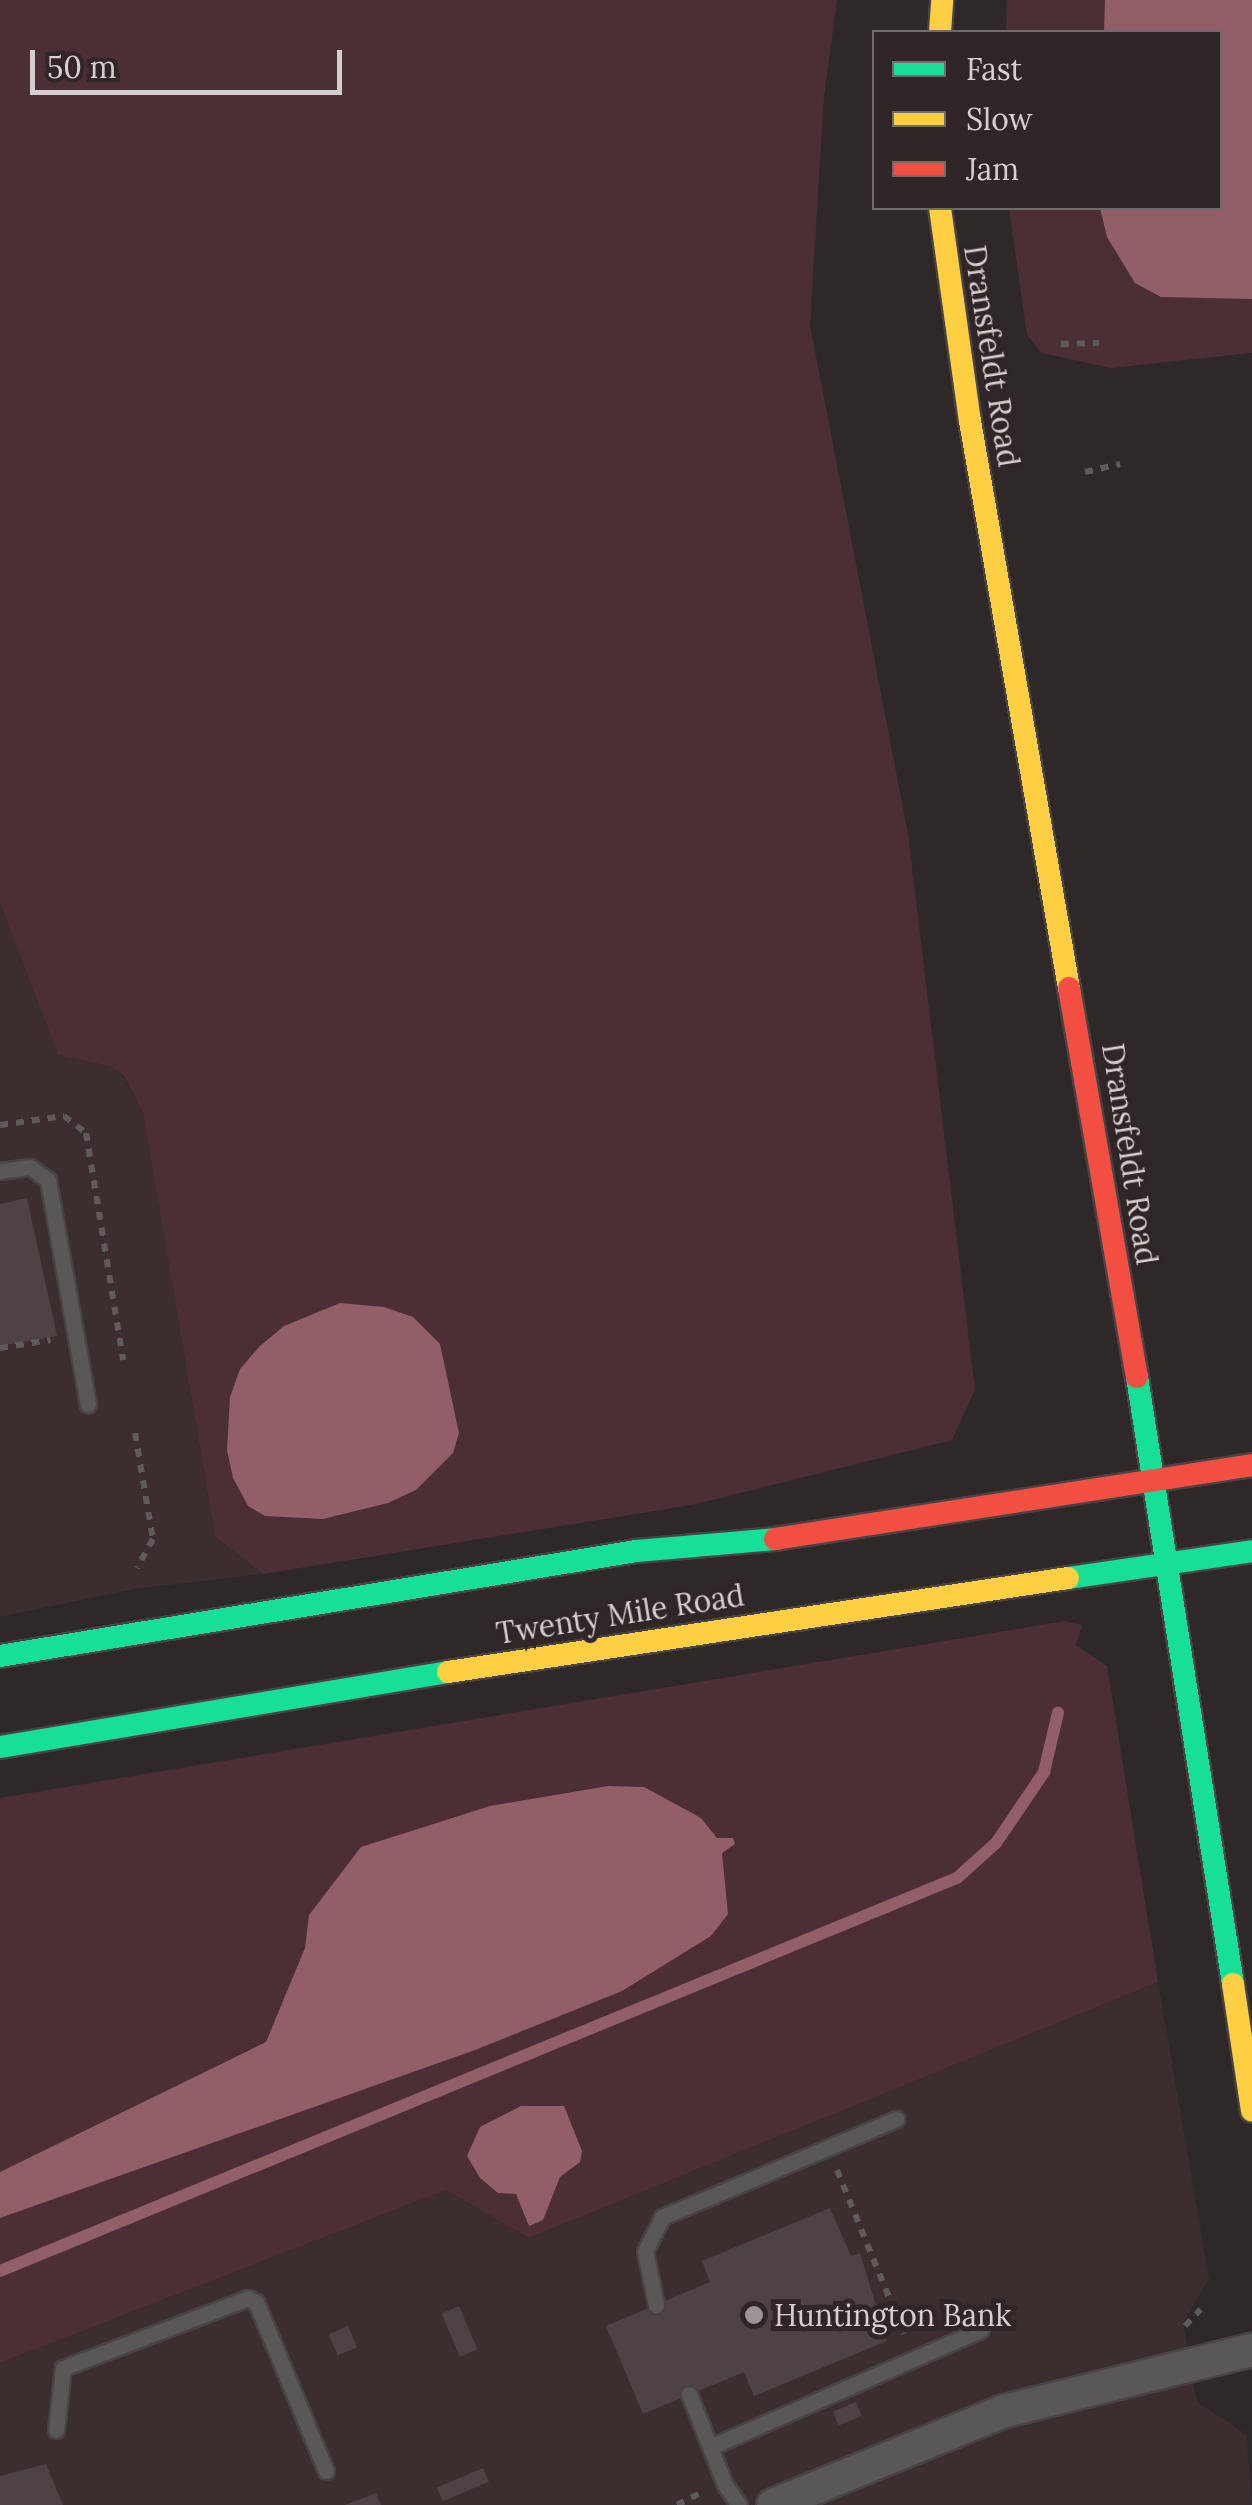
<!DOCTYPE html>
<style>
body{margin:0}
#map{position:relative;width:1252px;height:2505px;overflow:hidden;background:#2e2829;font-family:Lora,serif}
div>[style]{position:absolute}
.built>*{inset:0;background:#3c2d2f}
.green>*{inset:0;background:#4b2f34}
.water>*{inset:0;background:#925e67}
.stream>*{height:12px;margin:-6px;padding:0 6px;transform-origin:6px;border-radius:6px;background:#925e67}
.building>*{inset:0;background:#4e4244;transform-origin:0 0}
.path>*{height:6px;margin-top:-3px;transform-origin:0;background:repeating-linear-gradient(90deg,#5f5b5c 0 8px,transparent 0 16px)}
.roads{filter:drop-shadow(2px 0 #484344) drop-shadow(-2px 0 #484344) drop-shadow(0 2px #484344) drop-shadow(0 -2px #484344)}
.lane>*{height:15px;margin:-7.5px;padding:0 7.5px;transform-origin:7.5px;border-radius:7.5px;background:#5a5757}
.street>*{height:32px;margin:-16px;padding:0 16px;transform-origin:16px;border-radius:16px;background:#5a5757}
.fast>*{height:22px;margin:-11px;padding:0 11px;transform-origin:11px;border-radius:11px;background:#16e098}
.slow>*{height:22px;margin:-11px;padding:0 11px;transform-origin:11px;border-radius:11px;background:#ffcf43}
.jam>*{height:22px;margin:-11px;padding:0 11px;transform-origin:11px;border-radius:11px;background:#f24e42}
.dots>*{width:28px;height:28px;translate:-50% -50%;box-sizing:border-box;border:5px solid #302628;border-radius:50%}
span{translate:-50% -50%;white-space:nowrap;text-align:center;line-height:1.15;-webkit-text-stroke:10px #302628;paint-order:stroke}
.street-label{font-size:30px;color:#d6cfd0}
.poi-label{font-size:30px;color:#d6cfd0}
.left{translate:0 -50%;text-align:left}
.legend{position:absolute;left:872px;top:30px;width:350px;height:180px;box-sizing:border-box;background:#302628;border:2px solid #726a6b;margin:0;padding:12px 18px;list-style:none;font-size:30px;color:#d6cfd0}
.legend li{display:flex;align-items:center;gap:20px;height:50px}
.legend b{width:50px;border:2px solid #726a6b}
.scale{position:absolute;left:30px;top:50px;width:312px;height:45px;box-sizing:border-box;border:5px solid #d6cfd0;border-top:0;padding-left:12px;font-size:30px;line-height:35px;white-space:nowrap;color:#d6cfd0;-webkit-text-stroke:8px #302628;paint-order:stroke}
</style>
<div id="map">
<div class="built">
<i style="clip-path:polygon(0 903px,58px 1055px,109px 1066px,123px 1076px,143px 1114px,215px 1537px,263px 1574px,134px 1589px,0 1617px)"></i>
<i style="clip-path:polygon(1158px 1982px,1209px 2279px,1183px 2323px,1195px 2394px,1197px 2402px,1246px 2434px,1252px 2505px,0 2505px,0 2363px,446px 2190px,529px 2238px)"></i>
</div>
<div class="green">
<i style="clip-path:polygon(0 0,837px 0,824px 96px,810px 325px,908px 834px,975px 1390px,952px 1440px,692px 1505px,263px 1574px,215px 1537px,143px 1113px,124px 1076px,109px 1066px,58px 1055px,0 903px)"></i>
<i style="clip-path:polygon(1007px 0,1252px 0,1252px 353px,1111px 368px,1042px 353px,1027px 335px,1009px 208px,1220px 208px,1220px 32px,1006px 32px)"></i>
<i style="clip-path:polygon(1064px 1621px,1082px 1625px,1076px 1645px,1107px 1666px,1158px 1982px,529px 2238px,446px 2190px,0 2363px,0 1798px)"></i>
</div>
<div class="water">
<i style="clip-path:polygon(1105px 0,1252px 0,1252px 299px,1161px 297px,1135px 283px,1107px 237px,1100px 208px,1220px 208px,1220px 32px,1104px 32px)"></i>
<i style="clip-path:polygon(340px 1303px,384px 1307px,413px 1317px,440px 1344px,459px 1433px,453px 1453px,416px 1490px,388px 1503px,323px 1519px,265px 1516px,248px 1506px,233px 1478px,227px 1450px,230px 1397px,240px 1369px,260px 1346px,284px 1326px)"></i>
<i style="clip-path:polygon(608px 1786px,644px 1787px,701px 1818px,717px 1838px,733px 1838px,735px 1844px,722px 1853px,728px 1914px,711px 1936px,622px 1991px,475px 2050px,0 2218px,0 2172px,266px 2042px,305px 1948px,309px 1915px,361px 1847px,490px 1806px)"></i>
<i style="clip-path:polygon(521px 2106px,564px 2106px,582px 2151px,580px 2162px,560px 2177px,543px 2220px,529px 2226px,516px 2194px,498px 2193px,480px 2178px,467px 2156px,480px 2127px)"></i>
</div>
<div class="stream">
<i style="left:0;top:2271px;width:1035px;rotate:-22.33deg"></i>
<i style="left:957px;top:1878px;width:52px;rotate:-41.9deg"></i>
<i style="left:996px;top:1843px;width:86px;rotate:-55.9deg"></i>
<i style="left:1044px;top:1772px;width:61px;rotate:-76.7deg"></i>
</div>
<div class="building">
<i style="clip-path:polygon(27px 1198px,57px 1336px,0 1346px,0 1204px)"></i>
<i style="clip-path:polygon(830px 2208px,851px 2256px,860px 2253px,887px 2341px,754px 2396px,744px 2372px,643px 2414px,606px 2326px,710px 2282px,702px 2261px)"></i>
<i style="left:459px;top:2306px;width:47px;height:19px;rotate:67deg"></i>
<i style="left:348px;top:2326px;width:23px;height:21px;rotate:67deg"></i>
<i style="left:856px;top:2402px;width:15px;height:25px;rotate:67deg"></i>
<i style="clip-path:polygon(46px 2464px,63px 2505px,0 2505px,0 2476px)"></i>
<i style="left:483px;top:2468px;width:15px;height:50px;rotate:67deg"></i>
<i style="clip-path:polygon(376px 2493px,381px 2505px,345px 2505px)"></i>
</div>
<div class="path">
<i style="left:1061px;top:344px;width:38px;rotate:-2deg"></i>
<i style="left:1085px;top:472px;width:36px;rotate:-13deg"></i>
<i style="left:0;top:1125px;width:65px;rotate:-8deg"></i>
<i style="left:64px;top:1116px;width:28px;rotate:38deg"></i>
<i style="left:86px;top:1133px;width:230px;rotate:80.7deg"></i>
<i style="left:0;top:1348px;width:51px;rotate:-9.1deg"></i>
<i style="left:135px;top:1433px;width:108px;rotate:80.4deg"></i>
<i style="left:153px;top:1539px;width:33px;rotate:119deg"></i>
<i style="left:837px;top:2170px;width:177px;rotate:67.8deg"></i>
<i style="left:1185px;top:2326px;width:23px;rotate:-47deg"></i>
<i style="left:677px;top:2505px;width:25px;rotate:-27deg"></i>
</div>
<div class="roads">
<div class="lane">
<i style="left:0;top:1171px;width:30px;rotate:-8deg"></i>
<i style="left:30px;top:1167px;width:22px;rotate:36deg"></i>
<i style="left:48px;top:1180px;width:228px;rotate:79.9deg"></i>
<i style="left:656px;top:2305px;width:55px;rotate:-101.5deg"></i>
<i style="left:645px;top:2251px;width:38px;rotate:-63deg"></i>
<i style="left:662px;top:2217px;width:254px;rotate:-22.7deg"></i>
<i style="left:689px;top:2394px;width:98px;rotate:68.4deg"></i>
<i style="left:725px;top:2485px;width:24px;rotate:55deg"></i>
<i style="left:56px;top:2430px;width:62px;rotate:-83.6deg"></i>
<i style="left:63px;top:2368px;width:198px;rotate:-20.7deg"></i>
<i style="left:248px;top:2298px;width:9px;rotate:27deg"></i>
<i style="left:256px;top:2302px;width:183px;rotate:67.5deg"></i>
<i style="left:710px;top:2447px;width:295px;rotate:-23.4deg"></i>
</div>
<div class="street">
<i style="left:773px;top:2505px;width:250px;rotate:-22.1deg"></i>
<i style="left:1005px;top:2411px;width:254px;rotate:-13.9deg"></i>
</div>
<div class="fast">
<i style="left:1137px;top:1377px;width:615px;rotate:81.01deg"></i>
<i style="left:1068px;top:1578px;width:186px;rotate:-8.3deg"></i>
<i style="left:0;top:1656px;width:645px;rotate:-9.37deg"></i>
<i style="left:636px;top:1551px;width:140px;rotate:-4.9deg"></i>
<i style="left:0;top:1747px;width:454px;rotate:-9.5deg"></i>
</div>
<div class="slow">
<i style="left:940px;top:32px;width:32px;rotate:-86deg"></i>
<i style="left:940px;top:208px;width:215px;rotate:82deg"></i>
<i style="left:970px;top:421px;width:576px;rotate:80.1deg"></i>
<i style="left:448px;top:1672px;width:627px;rotate:-8.62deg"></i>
<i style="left:1233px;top:1984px;width:128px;rotate:81.5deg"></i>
</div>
<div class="jam">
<i style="left:1069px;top:988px;width:395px;rotate:80.1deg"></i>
<i style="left:775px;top:1539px;width:483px;rotate:-8.8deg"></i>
</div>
</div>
<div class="dots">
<i style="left:754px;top:2315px;background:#9b9596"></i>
</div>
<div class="street-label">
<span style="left:992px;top:356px;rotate:81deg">Dransfeldt Road</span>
<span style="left:1130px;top:1154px;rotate:81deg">Dransfeldt Road</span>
<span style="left:620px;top:1614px;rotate:-9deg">Twenty Mile Road</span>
</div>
<div class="poi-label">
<span class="left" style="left:774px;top:2315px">Huntington Bank</span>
</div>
<ul class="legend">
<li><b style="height:12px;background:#16e098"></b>Fast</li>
<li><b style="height:12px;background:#ffcf43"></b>Slow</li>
<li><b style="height:12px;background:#f24e42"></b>Jam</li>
</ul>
<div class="scale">50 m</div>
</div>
